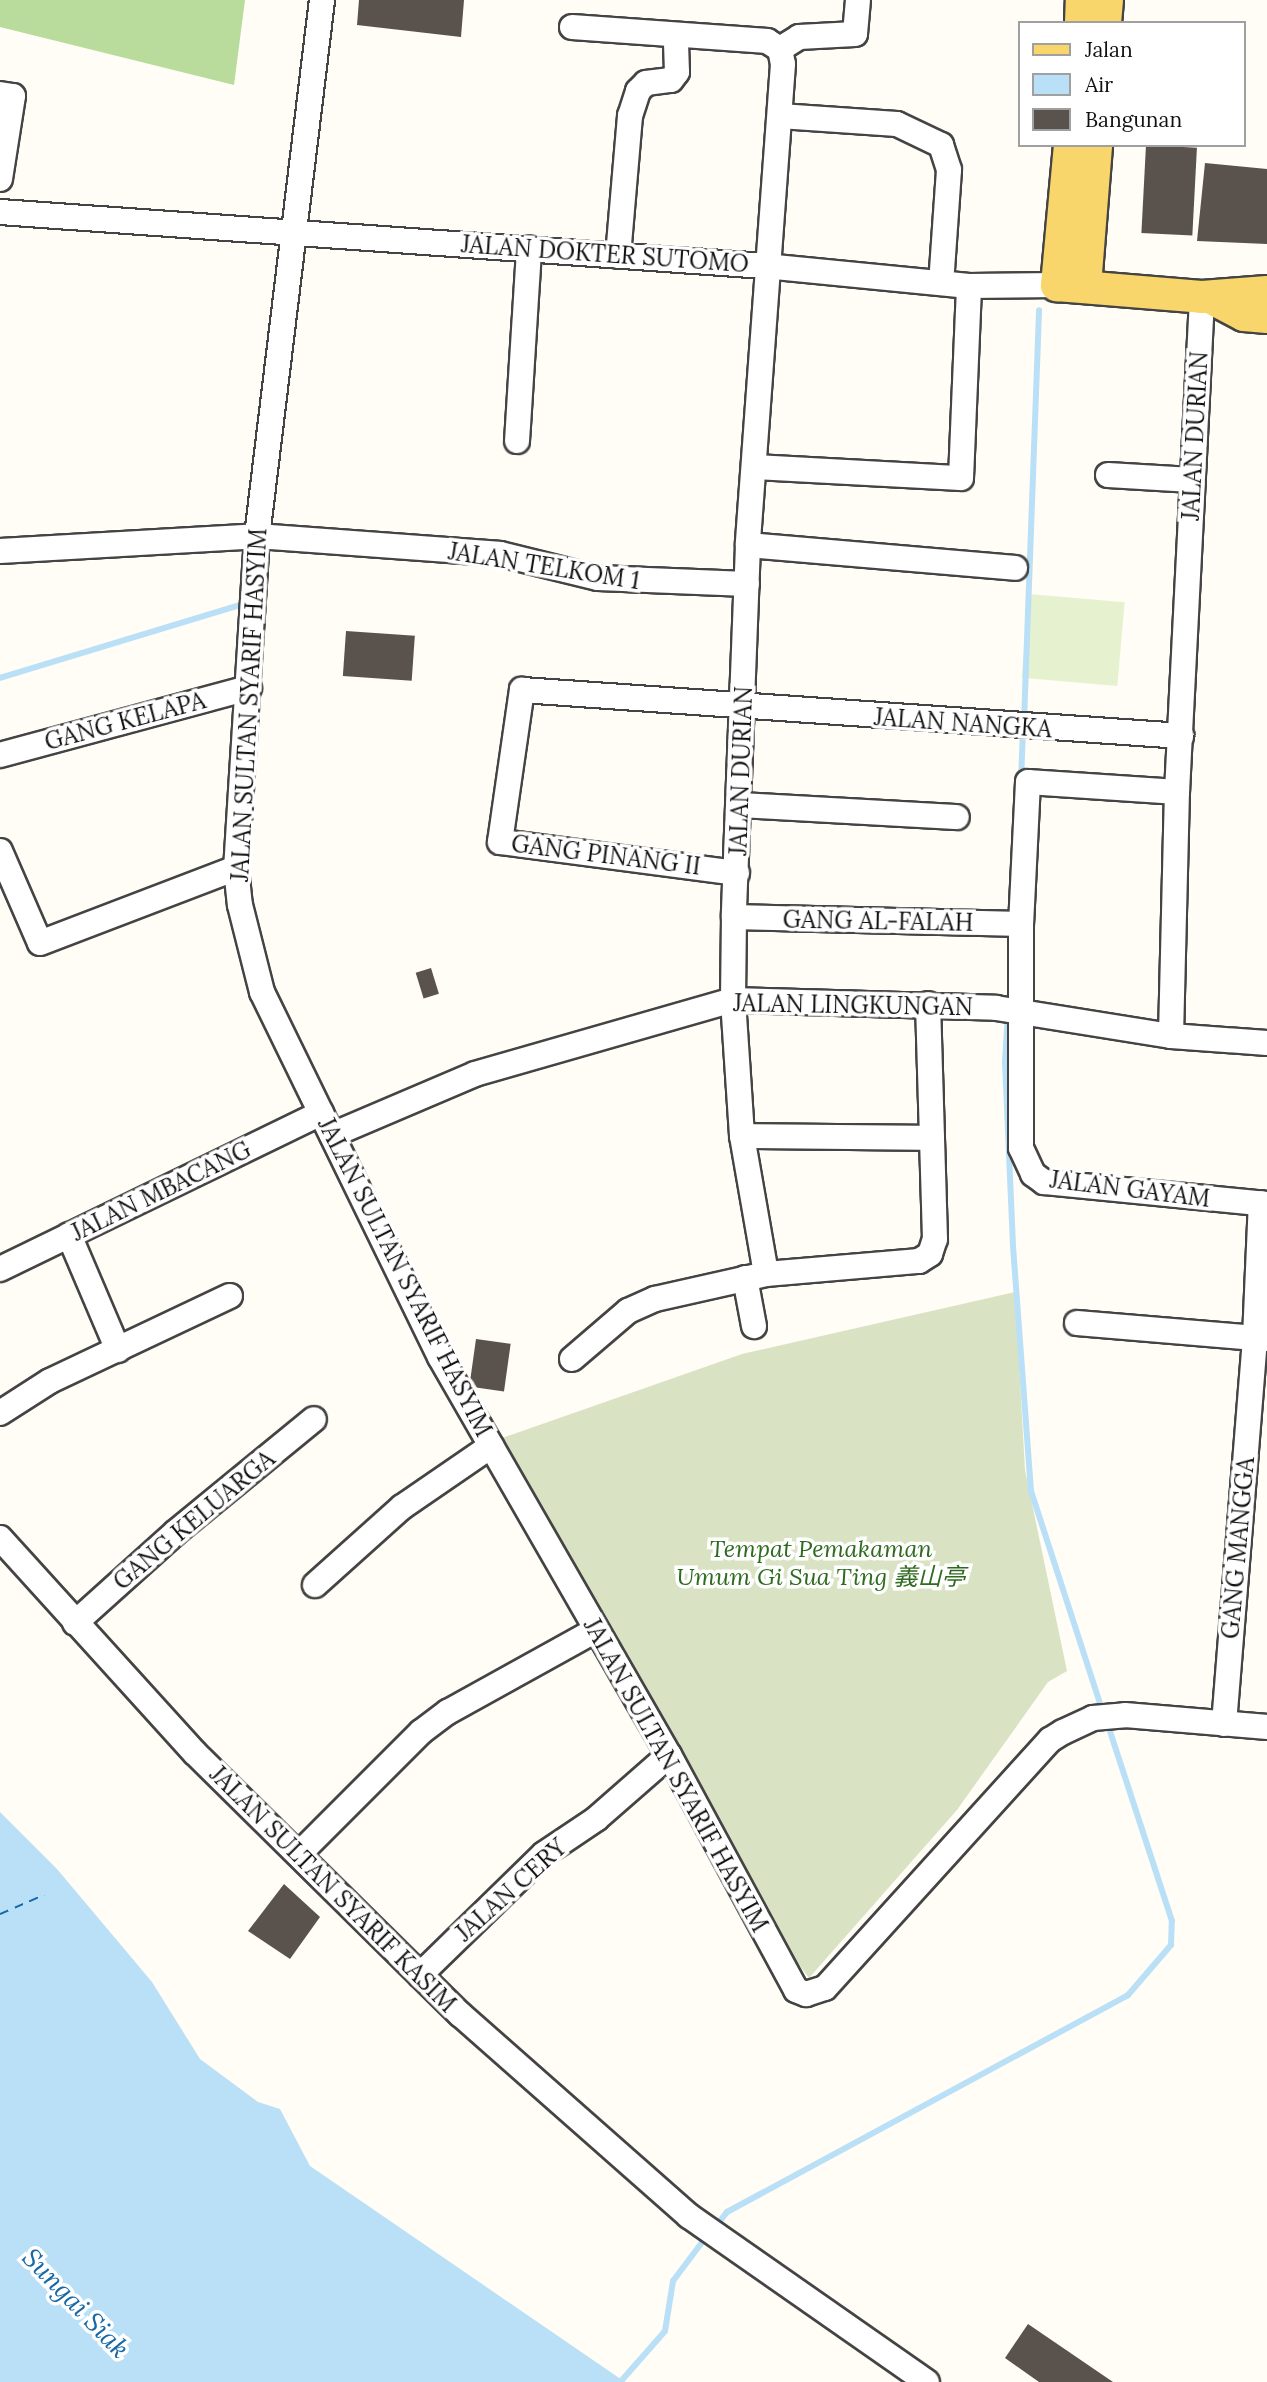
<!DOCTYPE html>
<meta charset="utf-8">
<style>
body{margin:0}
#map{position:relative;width:1267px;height:2382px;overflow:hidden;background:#fffdf5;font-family:Lora,"Noto Sans SC",serif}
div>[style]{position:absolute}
.forest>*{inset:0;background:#b9dc9c}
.cemetery>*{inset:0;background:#d9e3c4}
.pitch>*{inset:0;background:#e6f2cf;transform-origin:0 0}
.water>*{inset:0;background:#b9e0f7}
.stream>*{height:6px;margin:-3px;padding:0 3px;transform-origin:3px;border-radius:3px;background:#b9e0f7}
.ferry>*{height:2px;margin-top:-1px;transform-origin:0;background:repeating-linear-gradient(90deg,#1768a6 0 9px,transparent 0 16px)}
.building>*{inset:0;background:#5a524d;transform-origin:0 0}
.roads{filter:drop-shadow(2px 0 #444) drop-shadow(-2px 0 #444) drop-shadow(0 2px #444) drop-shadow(0 -2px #444)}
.minor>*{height:24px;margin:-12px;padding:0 12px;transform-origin:12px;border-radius:12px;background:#fff}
.major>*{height:32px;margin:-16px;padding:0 16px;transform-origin:16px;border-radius:16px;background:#f9d66b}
span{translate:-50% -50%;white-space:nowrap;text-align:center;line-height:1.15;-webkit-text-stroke:7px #fff;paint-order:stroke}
.street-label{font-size:24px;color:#111}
.park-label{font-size:24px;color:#2f6b1f;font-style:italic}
.water-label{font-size:26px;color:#1768a6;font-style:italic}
.legend{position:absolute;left:1018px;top:21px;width:228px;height:126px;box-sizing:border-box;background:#fff;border:2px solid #a0a0a0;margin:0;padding:9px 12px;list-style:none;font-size:21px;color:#111}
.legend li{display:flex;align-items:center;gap:14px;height:35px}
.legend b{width:35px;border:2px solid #a0a0a0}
</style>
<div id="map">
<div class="forest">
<i style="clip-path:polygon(0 0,245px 0,234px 85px,0 27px)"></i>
</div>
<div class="cemetery">
<i style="clip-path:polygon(1015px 1292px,1025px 1470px,1067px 1671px,1048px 1682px,957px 1810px,809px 1978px,790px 1953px,502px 1438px,742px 1354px)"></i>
</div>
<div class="pitch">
<i style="left:1029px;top:594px;width:96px;height:84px;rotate:5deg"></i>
</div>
<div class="water">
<i style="clip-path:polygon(0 1812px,57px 1869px,152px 1982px,200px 2059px,258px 2102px,280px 2109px,310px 2166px,625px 2382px,0 2382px)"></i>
</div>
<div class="stream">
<i style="left:0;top:678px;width:252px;rotate:-16.9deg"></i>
<i style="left:1024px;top:721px;width:411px;rotate:-87.9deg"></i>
<i style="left:1021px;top:780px;width:49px;rotate:-87.7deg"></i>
<i style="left:1008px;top:1014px;width:48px;rotate:93.6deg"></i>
<i style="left:1005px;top:1062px;width:184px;rotate:87.5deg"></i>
<i style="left:1013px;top:1246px;width:246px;rotate:85.8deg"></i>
<i style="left:1031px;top:1491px;width:232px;rotate:72deg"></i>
<i style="left:716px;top:2226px;width:18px;rotate:-52deg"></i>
<i style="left:727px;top:2212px;width:456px;rotate:-28.4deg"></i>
<i style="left:1128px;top:1995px;width:66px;rotate:-49.3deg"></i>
<i style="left:1171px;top:1945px;width:24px;rotate:-88deg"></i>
<i style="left:1172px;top:1921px;width:209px;rotate:-108.1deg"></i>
<i style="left:622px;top:2380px;width:65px;rotate:-48.7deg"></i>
<i style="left:665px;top:2331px;width:51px;rotate:-80.9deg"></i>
<i style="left:673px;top:2281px;width:55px;rotate:-53.1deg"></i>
</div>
<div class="ferry">
<i style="left:0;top:1914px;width:48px;rotate:-23.4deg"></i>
</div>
<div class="building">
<i style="clip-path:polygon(359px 0,464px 0,461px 37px,357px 25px)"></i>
<i style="left:1146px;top:145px;width:51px;height:88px;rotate:3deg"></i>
<i style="clip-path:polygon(1205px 163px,1267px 169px,1267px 244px,1197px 241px)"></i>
<i style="left:346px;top:631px;width:69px;height:45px;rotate:4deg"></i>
<i style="left:431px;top:968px;width:27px;height:16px;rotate:73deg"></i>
<i style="left:476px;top:1339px;width:35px;height:48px;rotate:8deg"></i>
<i style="clip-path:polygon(284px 1884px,320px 1917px,290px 1959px,248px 1931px)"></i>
<i style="clip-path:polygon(1028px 2324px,1113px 2382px,1039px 2382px,1005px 2358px)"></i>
</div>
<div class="roads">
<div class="minor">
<i style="left:322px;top:0;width:540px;rotate:96.91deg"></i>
<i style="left:257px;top:536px;width:333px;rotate:93.6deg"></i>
<i style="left:236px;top:868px;width:37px;rotate:84deg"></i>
<i style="left:240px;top:905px;width:90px;rotate:75.8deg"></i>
<i style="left:262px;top:992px;width:406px;rotate:64deg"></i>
<i style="left:440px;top:1357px;width:459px;rotate:60.1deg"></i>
<i style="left:669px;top:1755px;width:267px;rotate:61.6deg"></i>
<i style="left:796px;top:1990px;width:11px;rotate:22deg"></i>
<i style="left:806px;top:1994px;width:20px;rotate:-18deg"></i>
<i style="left:825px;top:1988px;width:335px;rotate:-47.8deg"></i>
<i style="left:1050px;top:1740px;width:15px;rotate:-32deg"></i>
<i style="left:1063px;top:1732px;width:33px;rotate:-25deg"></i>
<i style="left:1093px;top:1718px;width:32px;rotate:-5deg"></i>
<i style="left:1125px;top:1715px;width:143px;rotate:4.8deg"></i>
<i style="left:572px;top:27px;width:196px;rotate:4.1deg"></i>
<i style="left:767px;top:41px;width:15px;rotate:32deg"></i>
<i style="left:780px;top:49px;width:15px;rotate:79deg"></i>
<i style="left:783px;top:64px;width:482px;rotate:94.2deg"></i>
<i style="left:748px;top:545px;width:372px;rotate:92.2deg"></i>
<i style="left:734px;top:917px;width:83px;rotate:90.7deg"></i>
<i style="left:733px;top:1000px;width:136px;rotate:86.2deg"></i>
<i style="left:742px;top:1136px;width:140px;rotate:80.1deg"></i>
<i style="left:780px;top:49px;width:22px;rotate:-32deg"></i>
<i style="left:799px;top:37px;width:56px;rotate:-3.1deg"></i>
<i style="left:855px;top:34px;width:34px;rotate:-85deg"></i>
<i style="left:0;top:94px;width:13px;rotate:9deg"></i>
<i style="left:13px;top:96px;width:84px;rotate:98.9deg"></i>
<i style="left:780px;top:116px;width:117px;rotate:3.9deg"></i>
<i style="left:897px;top:124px;width:49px;rotate:25.5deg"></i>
<i style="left:941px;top:145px;width:26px;rotate:72deg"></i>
<i style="left:949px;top:170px;width:113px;rotate:94deg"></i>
<i style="left:0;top:212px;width:767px;rotate:4.04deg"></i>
<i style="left:765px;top:266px;width:205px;rotate:5.6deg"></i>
<i style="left:969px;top:286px;width:88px;rotate:-0.7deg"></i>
<i style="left:618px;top:256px;width:141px;rotate:-85.1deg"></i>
<i style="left:630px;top:116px;width:26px;rotate:-72deg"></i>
<i style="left:638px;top:91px;width:11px;rotate:-45deg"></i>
<i style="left:646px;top:83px;width:25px;rotate:-7deg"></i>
<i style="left:671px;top:80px;width:10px;rotate:-53deg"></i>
<i style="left:677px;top:72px;width:37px;rotate:-92deg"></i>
<i style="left:517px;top:441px;width:193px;rotate:-86.4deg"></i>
<i style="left:755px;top:467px;width:206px;rotate:3.1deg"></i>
<i style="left:961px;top:478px;width:192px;rotate:-87.6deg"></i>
<i style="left:1108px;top:475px;width:84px;rotate:3.4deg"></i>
<i style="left:748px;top:545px;width:268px;rotate:4.9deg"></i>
<i style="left:0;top:551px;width:257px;rotate:-3.3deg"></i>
<i style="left:257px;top:536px;width:244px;rotate:4.2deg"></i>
<i style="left:500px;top:554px;width:101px;rotate:13.8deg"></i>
<i style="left:598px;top:578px;width:149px;rotate:2.3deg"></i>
<i style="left:0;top:755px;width:258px;rotate:-15.1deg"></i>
<i style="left:1177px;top:792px;width:149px;rotate:-176.2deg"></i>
<i style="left:1028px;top:782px;width:142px;rotate:92.8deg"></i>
<i style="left:1021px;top:924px;width:224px;rotate:90deg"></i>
<i style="left:1021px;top:1148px;width:29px;rotate:65deg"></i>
<i style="left:1033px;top:1174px;width:14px;rotate:36deg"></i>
<i style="left:1044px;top:1182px;width:224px;rotate:5.6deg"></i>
<i style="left:739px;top:805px;width:218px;rotate:3.2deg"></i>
<i style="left:0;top:851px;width:100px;rotate:66.5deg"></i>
<i style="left:40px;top:943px;width:210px;rotate:-20.9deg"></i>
<i style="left:737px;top:873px;width:239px;rotate:-172.5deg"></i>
<i style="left:500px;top:842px;width:154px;rotate:-81.8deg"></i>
<i style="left:522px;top:690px;width:661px;rotate:3.99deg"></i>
<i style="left:734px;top:917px;width:287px;rotate:1.4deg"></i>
<i style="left:1171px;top:1036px;width:244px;rotate:-88.6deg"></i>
<i style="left:1177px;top:792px;width:496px;rotate:-87.1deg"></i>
<i style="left:332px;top:1135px;width:155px;rotate:-23.1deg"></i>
<i style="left:475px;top:1074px;width:268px;rotate:-16deg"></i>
<i style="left:733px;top:1000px;width:263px;rotate:1.7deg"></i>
<i style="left:996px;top:1008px;width:177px;rotate:9.1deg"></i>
<i style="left:1171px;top:1036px;width:96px;rotate:4.2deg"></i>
<i style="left:742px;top:1136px;width:190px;rotate:0.6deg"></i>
<i style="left:69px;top:1235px;width:125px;rotate:66.9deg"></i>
<i style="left:0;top:1269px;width:357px;rotate:-25.9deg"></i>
<i style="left:745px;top:1278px;width:49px;rotate:79.4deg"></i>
<i style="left:1077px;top:1323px;width:191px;rotate:4.8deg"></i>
<i style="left:572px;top:1359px;width:74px;rotate:-40.6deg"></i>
<i style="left:628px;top:1311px;width:30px;rotate:-24deg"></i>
<i style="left:655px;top:1299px;width:114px;rotate:-12.7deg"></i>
<i style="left:766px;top:1274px;width:154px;rotate:-4.9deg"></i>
<i style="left:919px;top:1261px;width:13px;rotate:-32deg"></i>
<i style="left:930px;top:1254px;width:16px;rotate:-72deg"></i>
<i style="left:935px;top:1239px;width:235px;rotate:-91.7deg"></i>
<i style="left:0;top:1413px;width:59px;rotate:-32.6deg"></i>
<i style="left:50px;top:1381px;width:199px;rotate:-25.3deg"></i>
<i style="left:0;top:1538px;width:290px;rotate:47.8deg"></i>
<i style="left:195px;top:1753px;width:373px;rotate:44.6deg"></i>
<i style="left:461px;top:2015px;width:304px;rotate:41.4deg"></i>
<i style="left:689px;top:2216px;width:290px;rotate:34.9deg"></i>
<i style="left:315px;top:1585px;width:117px;rotate:-41.9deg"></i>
<i style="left:402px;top:1507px;width:108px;rotate:-34.4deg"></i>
<i style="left:75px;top:1623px;width:136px;rotate:-42deg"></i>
<i style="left:176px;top:1532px;width:178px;rotate:-39.3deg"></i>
<i style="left:1224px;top:1724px;width:387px;rotate:-85.4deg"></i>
<i style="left:1255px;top:1338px;width:135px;rotate:-87.5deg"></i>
<i style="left:301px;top:1852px;width:170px;rotate:-45deg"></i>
<i style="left:421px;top:1732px;width:34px;rotate:-37deg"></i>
<i style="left:448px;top:1712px;width:169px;rotate:-29deg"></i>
<i style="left:420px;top:1975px;width:173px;rotate:-44.3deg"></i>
<i style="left:544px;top:1854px;width:63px;rotate:-33.9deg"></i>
<i style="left:596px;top:1819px;width:97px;rotate:-41.2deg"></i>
</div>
<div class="major">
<i style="left:1081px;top:23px;width:23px;rotate:-88deg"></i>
<i style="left:1105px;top:23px;width:23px;rotate:-85deg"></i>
<i style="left:1070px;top:145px;width:141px;rotate:95.3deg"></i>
<i style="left:1057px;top:285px;width:145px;rotate:4.7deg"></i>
<i style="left:1202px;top:297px;width:65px;rotate:-4.4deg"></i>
<i style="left:1085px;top:286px;width:141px;rotate:-85.5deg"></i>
<i style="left:1210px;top:297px;width:38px;rotate:28deg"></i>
<i style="left:1244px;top:315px;width:23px;rotate:5deg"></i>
</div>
</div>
<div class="street-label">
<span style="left:605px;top:254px;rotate:4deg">JALAN DOKTER SUTOMO</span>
<span style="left:1195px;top:436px;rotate:-87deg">JALAN DURIAN</span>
<span style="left:544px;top:566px;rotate:9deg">JALAN TELKOM 1</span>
<span style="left:249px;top:705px;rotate:-87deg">JALAN SULTAN SYARIF HASYIM</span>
<span style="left:125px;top:721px;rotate:-15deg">GANG KELAPA</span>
<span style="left:963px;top:723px;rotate:4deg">JALAN NANGKA</span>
<span style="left:741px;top:771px;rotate:-88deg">JALAN DURIAN</span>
<span style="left:606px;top:855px;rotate:7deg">GANG PINANG II</span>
<span style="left:878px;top:921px;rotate:1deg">GANG AL-FALAH</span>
<span style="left:853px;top:1005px;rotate:1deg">JALAN LINGKUNGAN</span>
<span style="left:1130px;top:1189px;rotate:7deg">JALAN GAYAM</span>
<span style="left:161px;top:1191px;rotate:-26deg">JALAN MBACANG</span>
<span style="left:405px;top:1277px;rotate:63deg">JALAN SULTAN SYARIF HASYIM</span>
<span style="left:194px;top:1520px;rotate:-40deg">GANG KELUARGA</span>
<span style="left:1238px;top:1548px;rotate:-85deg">GANG MANGGA</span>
<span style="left:676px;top:1775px;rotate:61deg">JALAN SULTAN SYARIF HASYIM</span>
<span style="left:333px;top:1889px;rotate:45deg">JALAN SULTAN SYARIF KASIM</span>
<span style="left:511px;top:1890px;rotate:-42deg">JALAN CERY</span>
</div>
<div class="park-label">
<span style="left:821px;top:1563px">Tempat Pemakaman<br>Umum Gi Sua Ting 義山亭</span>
</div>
<div class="water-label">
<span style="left:76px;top:2303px;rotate:46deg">Sungai Siak</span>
</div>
<ul class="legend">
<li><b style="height:9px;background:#f9d66b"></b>Jalan</li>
<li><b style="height:19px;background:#b9e0f7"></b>Air</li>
<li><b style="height:19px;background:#5a524d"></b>Bangunan</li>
</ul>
</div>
